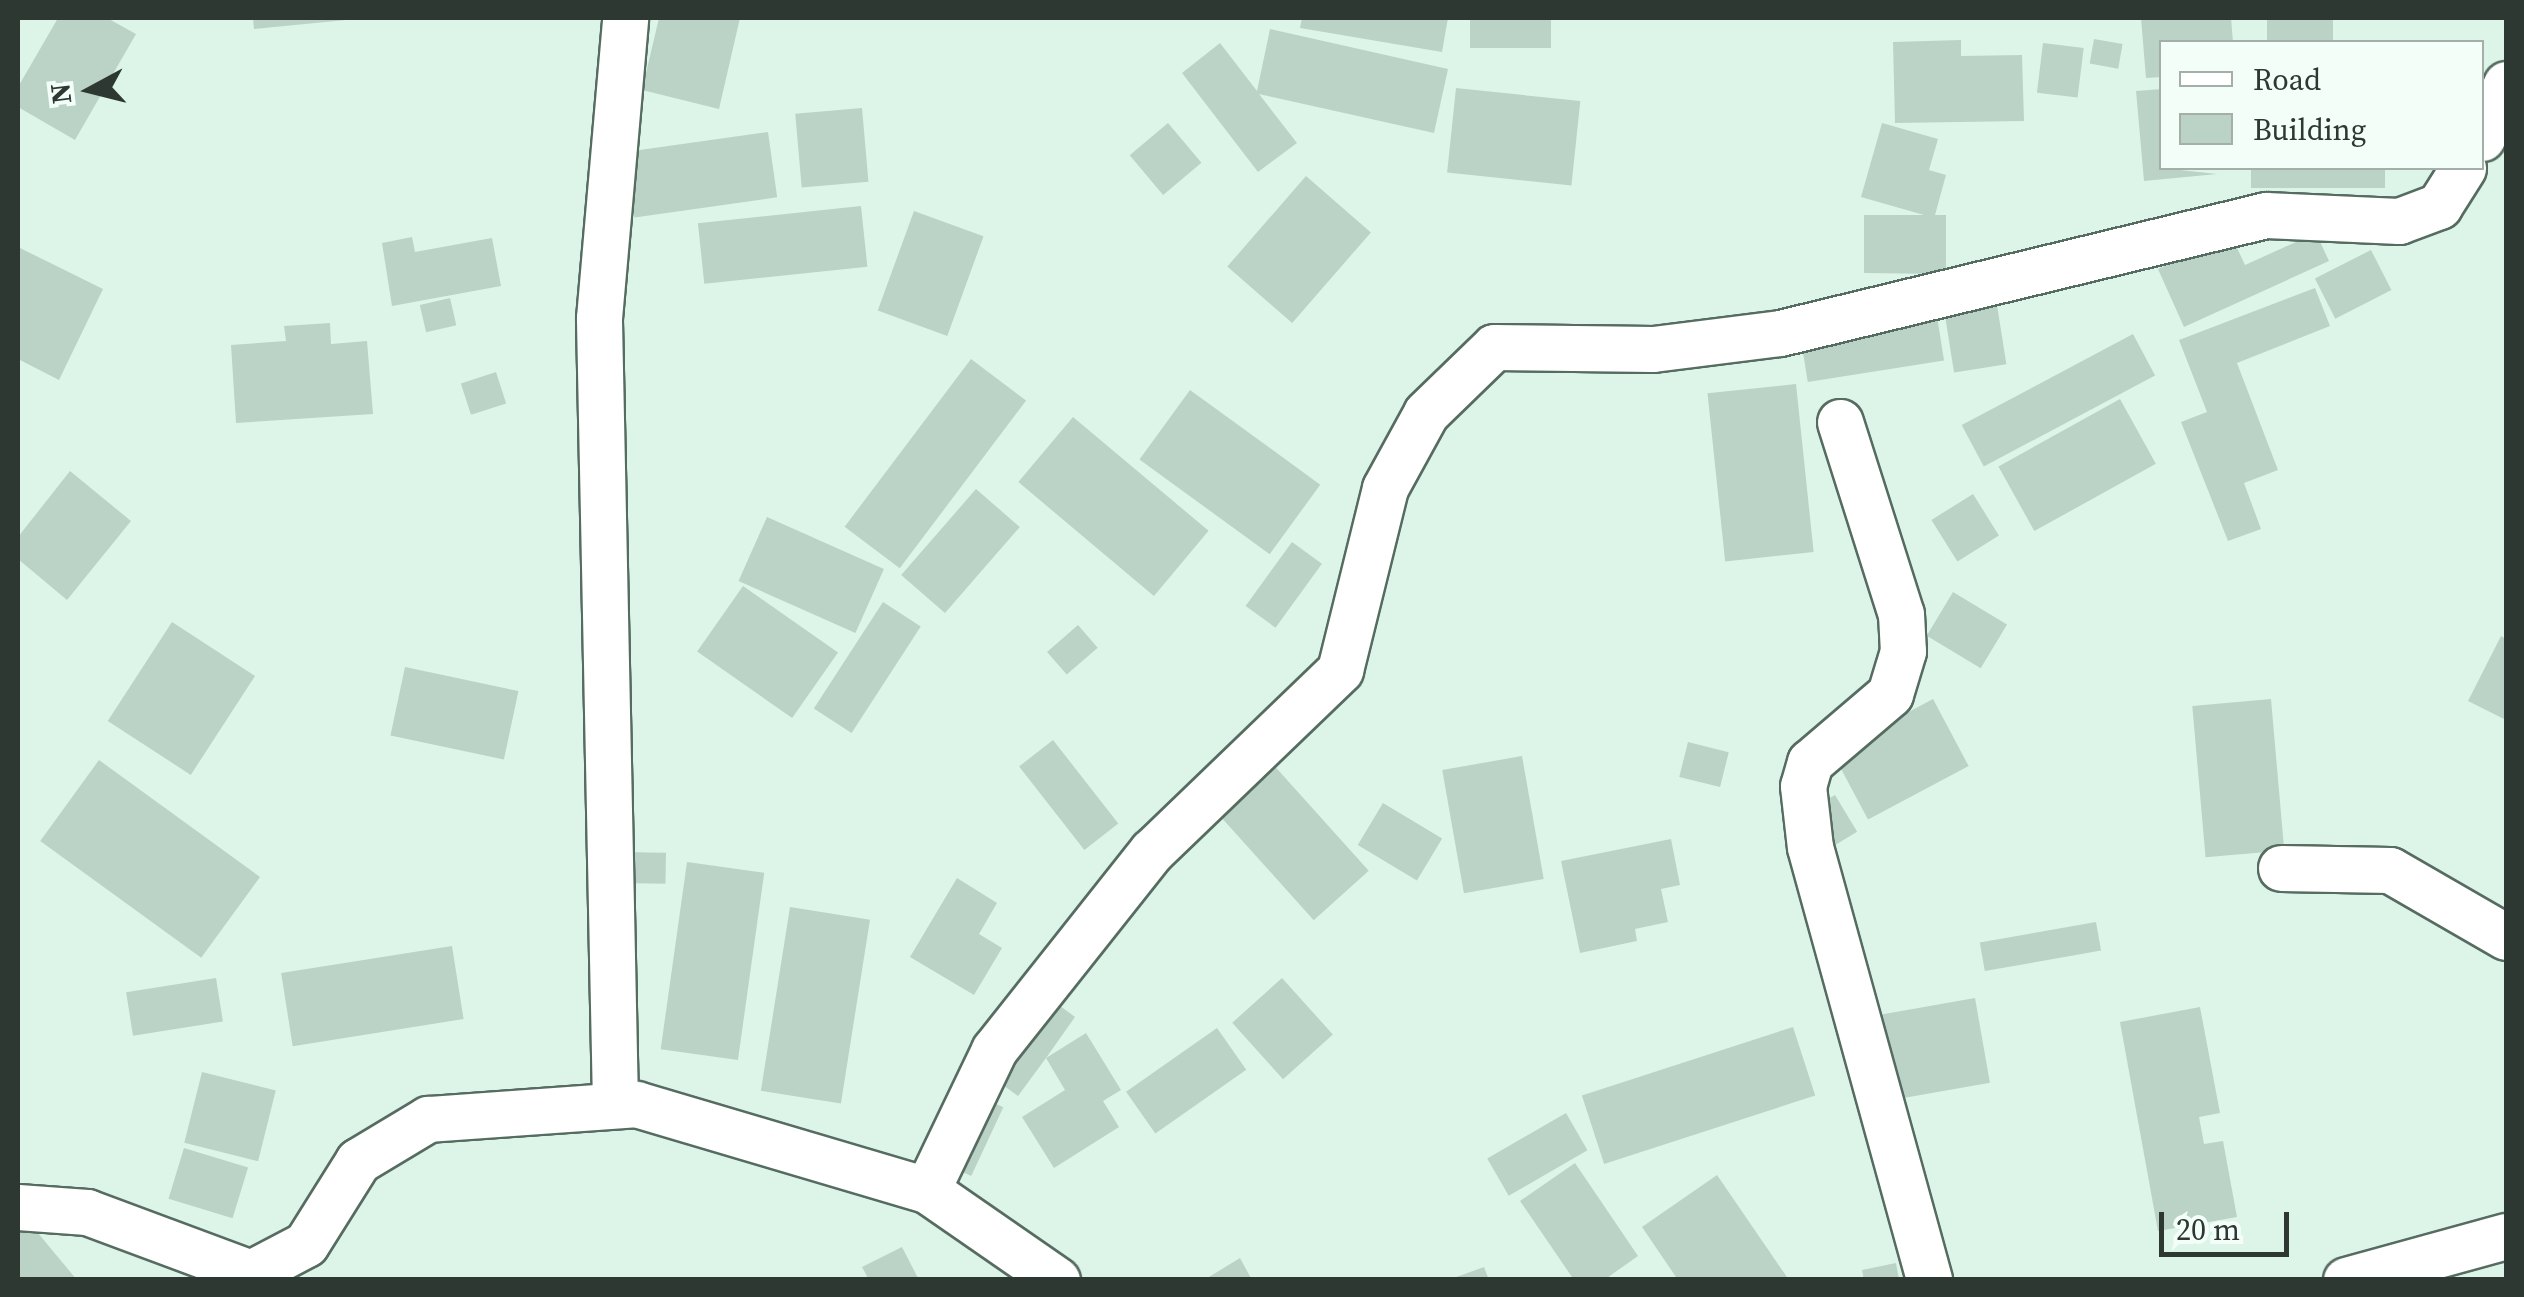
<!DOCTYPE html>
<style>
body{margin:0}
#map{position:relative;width:2524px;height:1297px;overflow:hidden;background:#dcf5e8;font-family:"Source Serif 4",serif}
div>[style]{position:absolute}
.building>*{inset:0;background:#bbd3c6;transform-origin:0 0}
.roads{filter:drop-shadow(2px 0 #566c61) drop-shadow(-2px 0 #566c61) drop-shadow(0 2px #566c61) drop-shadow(0 -2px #566c61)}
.minor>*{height:45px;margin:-22.5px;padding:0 22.5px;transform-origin:22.5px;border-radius:22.5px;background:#fff}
span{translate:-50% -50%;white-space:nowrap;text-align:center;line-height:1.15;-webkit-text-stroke:9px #f4fef9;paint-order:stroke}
.frame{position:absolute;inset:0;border:20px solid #2e3833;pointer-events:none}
.legend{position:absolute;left:2159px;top:40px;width:325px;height:130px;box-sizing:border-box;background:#f4fef9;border:2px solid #a5afaa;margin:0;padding:12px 18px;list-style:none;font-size:30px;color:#2e3833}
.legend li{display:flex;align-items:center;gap:20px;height:50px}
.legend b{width:50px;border:2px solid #a5afaa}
.north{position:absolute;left:40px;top:40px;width:100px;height:100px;-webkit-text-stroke:8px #f4fef9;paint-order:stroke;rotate:263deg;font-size:28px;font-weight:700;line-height:40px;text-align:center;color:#2e3833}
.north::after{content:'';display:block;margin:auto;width:35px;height:45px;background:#2e3833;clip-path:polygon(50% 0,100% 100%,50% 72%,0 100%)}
.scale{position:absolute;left:2159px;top:1212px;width:130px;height:45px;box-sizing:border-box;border:5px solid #2e3833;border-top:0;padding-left:12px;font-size:30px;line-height:35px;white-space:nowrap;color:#2e3833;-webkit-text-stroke:8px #f4fef9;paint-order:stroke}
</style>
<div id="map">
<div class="building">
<i style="clip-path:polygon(58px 18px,107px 18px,136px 34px,75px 140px,18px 107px,18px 87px)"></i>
<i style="clip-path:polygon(253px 18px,346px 18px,346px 20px,254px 29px)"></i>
<i style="clip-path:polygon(659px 18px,740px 18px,719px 109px,642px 90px)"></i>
<i style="clip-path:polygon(1302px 18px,1448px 18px,1442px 52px,1300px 28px)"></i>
<i style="left:1470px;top:18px;width:81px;height:30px"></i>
<i style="clip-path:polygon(2141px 18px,2231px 18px,2233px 42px,2162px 42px,2162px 77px,2146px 78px)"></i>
<i style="left:2267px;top:18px;width:66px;height:24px"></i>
<i style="clip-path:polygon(1270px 29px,1448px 69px,1434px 133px,1259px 94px,1297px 143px,1258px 172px,1182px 73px,1220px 43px,1257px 91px)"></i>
<i style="left:2094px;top:39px;width:29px;height:25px;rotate:10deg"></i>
<i style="clip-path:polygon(1961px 40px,1961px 56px,2022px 55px,2024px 121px,1895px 123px,1893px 42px)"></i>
<i style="left:2043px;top:43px;width:41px;height:50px;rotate:7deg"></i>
<i style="left:1456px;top:88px;width:125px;height:85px;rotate:6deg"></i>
<i style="clip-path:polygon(2162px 89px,2162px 168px,2217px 174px,2144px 181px,2136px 91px)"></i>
<i style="left:862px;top:108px;width:74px;height:67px;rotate:85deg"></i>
<i style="left:1168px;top:123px;width:52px;height:50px;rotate:50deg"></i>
<i style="clip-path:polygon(1882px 123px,1938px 139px,1929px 170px,1946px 175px,1935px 215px,1946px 215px,1946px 274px,1864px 273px,1864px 215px,1924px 215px,1861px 197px)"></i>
<i style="left:768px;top:132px;width:66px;height:144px;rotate:82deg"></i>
<i style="left:2251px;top:168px;width:134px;height:20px"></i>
<i style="left:1306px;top:176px;width:86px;height:120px;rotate:41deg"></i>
<i style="left:861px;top:206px;width:61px;height:164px;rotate:84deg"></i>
<i style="left:914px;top:211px;width:74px;height:106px;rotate:20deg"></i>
<i style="clip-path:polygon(2316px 233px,2329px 261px,2184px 327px,2158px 269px,2232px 237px,2245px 265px)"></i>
<i style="clip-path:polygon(412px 237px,415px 252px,492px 238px,501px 286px,392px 306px,382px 243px)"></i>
<i style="clip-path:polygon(18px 247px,103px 289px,59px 380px,18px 359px)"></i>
<i style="left:2371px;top:250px;width:45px;height:63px;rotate:63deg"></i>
<i style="clip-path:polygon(2315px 288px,2330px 326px,2237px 363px,2278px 470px,2244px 483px,2261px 529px,2228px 541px,2181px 422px,2207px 412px,2179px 340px)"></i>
<i style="left:450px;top:298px;width:28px;height:31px;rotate:77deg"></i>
<i style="left:1997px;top:305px;width:60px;height:53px;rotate:81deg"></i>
<i style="left:1937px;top:316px;width:45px;height:138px;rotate:81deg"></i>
<i style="clip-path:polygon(330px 323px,331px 344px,367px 341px,373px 414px,236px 423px,231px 345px,286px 341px,284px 326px)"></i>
<i style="left:2133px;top:334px;width:47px;height:194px;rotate:62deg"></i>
<i style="left:971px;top:359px;width:69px;height:210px;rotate:37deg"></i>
<i style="left:496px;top:372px;width:33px;height:37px;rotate:72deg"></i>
<i style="left:1796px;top:384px;width:169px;height:89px;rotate:84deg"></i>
<i style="left:1190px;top:390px;width:161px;height:86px;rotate:36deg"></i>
<i style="left:2120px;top:399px;width:74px;height:139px;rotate:61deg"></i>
<i style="left:1073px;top:417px;width:177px;height:85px;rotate:40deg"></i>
<i style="clip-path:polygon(70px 471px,131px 521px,67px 600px,18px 559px,18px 537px)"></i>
<i style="left:976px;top:489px;width:58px;height:114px;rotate:41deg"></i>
<i style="left:1973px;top:494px;width:49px;height:49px;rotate:58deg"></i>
<i style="left:767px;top:517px;width:128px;height:70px;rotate:24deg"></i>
<i style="left:1292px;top:542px;width:37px;height:79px;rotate:36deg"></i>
<i style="left:743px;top:586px;width:116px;height:80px;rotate:35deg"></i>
<i style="left:1953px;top:592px;width:63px;height:51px;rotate:31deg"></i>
<i style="left:883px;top:602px;width:45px;height:127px;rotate:33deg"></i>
<i style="left:172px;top:622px;width:99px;height:118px;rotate:33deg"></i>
<i style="left:1078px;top:625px;width:30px;height:41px;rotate:49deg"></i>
<i style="clip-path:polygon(2501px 636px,2506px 639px,2506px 720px,2468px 701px)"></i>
<i style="left:405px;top:667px;width:116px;height:70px;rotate:12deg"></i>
<i style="left:1933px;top:699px;width:76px;height:114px;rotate:62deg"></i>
<i style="left:2271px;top:699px;width:152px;height:79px;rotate:85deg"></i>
<i style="left:1053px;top:740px;width:106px;height:43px;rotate:52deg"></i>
<i style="left:1688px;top:742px;width:42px;height:36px;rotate:14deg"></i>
<i style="left:1261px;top:751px;width:161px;height:74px;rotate:48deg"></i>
<i style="left:1522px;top:756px;width:125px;height:81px;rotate:80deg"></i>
<i style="left:99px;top:760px;width:199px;height:100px;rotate:36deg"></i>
<i style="left:1835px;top:795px;width:43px;height:40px;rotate:59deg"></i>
<i style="left:1383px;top:803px;width:69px;height:49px;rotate:31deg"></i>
<i style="clip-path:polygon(1671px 839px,1680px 885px,1661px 889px,1668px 922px,1635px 929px,1637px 941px,1580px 953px,1561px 861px)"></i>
<i style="left:620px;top:852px;width:46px;height:31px;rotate:1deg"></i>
<i style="left:687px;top:862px;width:78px;height:189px;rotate:8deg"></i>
<i style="clip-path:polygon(957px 878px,997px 903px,979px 934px,1002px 948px,974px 995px,910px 957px)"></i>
<i style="left:790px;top:907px;width:81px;height:186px;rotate:9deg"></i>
<i style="left:2096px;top:922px;width:29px;height:118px;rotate:80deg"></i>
<i style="left:452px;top:946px;width:74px;height:173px;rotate:81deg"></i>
<i style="left:216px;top:978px;width:44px;height:91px;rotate:81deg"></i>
<i style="left:1282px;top:978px;width:76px;height:67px;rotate:48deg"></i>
<i style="clip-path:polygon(1028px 982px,1075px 1017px,1046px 1058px,1086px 1033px,1121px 1090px,1103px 1101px,1119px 1127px,1054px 1168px,1022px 1117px,1065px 1090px,1046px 1058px,1018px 1096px,971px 1062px)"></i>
<i style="left:1975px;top:998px;width:86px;height:95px;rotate:80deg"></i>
<i style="clip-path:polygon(2200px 1007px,2220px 1113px,2199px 1117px,2204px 1144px,2223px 1141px,2237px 1217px,2158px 1231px,2120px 1022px)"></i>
<i style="left:1793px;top:1027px;width:72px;height:222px;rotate:72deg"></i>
<i style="left:1217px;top:1028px;width:51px;height:111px;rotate:55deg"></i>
<i style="left:202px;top:1072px;width:76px;height:73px;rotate:14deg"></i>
<i style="left:958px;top:1086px;width:50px;height:76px;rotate:25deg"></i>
<i style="left:1566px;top:1113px;width:43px;height:91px;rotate:60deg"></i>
<i style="left:184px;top:1148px;width:67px;height:53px;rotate:17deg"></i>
<i style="clip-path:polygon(1575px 1163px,1638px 1256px,1604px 1280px,1574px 1280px,1520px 1201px)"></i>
<i style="clip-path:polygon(1717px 1175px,1789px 1280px,1678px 1280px,1642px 1227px)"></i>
<i style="clip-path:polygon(28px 1221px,77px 1280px,18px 1280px,18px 1230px)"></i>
<i style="clip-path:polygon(902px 1247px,919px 1280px,869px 1280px,862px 1267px)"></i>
<i style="clip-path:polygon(1240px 1258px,1252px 1280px,1204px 1280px)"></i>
<i style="clip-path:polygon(1896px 1263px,1899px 1280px,1864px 1280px,1862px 1270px)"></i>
<i style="clip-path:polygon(1484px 1267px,1489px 1280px,1451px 1280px,1451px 1279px)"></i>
</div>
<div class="roads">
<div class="minor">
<i style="left:2482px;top:138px;width:59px;rotate:-66deg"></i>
<i style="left:1840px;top:422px;width:201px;rotate:72.4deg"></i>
<i style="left:1901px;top:614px;width:37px;rotate:87deg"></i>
<i style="left:1903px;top:651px;width:45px;rotate:106.8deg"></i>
<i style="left:1890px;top:694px;width:105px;rotate:139.6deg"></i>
<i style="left:1810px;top:762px;width:25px;rotate:106deg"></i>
<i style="left:1803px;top:786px;width:61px;rotate:83.5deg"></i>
<i style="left:1810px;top:847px;width:449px;rotate:74.6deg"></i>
<i style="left:2281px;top:868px;width:109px;rotate:1.1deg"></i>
<i style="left:2390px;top:870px;width:134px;rotate:30deg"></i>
<i style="left:615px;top:1104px;width:786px;rotate:-91.17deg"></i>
<i style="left:599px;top:318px;width:301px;rotate:-85deg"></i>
<i style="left:927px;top:1190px;width:155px;rotate:-64.4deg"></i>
<i style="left:994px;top:1050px;width:254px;rotate:-51.6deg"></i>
<i style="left:1152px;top:851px;width:261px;rotate:-43.9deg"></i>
<i style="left:1340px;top:670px;width:187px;rotate:-76.1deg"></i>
<i style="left:1385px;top:488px;width:85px;rotate:-61.3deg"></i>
<i style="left:1426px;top:413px;width:95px;rotate:-44.1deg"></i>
<i style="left:1494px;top:347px;width:159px;rotate:0.7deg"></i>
<i style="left:1653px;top:349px;width:128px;rotate:-7.2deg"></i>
<i style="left:1780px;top:333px;width:500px;rotate:-13.65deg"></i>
<i style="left:2266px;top:215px;width:133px;rotate:2.6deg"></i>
<i style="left:2399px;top:221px;width:43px;rotate:-20.6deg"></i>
<i style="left:2439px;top:206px;width:45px;rotate:-57.7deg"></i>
<i style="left:18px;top:1207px;width:69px;rotate:4.1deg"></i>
<i style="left:87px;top:1212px;width:175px;rotate:20.4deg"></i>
<i style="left:251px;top:1273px;width:62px;rotate:-27.8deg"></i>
<i style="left:306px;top:1244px;width:98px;rotate:-57.9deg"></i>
<i style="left:358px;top:1161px;width:82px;rotate:-31deg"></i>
<i style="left:428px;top:1119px;width:209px;rotate:-4.1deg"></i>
<i style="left:636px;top:1104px;width:303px;rotate:16.5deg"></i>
<i style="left:927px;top:1190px;width:158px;rotate:34.7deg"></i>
<i style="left:2346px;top:1280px;width:166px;rotate:-15.4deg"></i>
</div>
</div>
<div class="frame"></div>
<ul class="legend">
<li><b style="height:12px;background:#fff"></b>Road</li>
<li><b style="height:28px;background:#bbd3c6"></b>Building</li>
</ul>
<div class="north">N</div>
<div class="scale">20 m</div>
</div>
